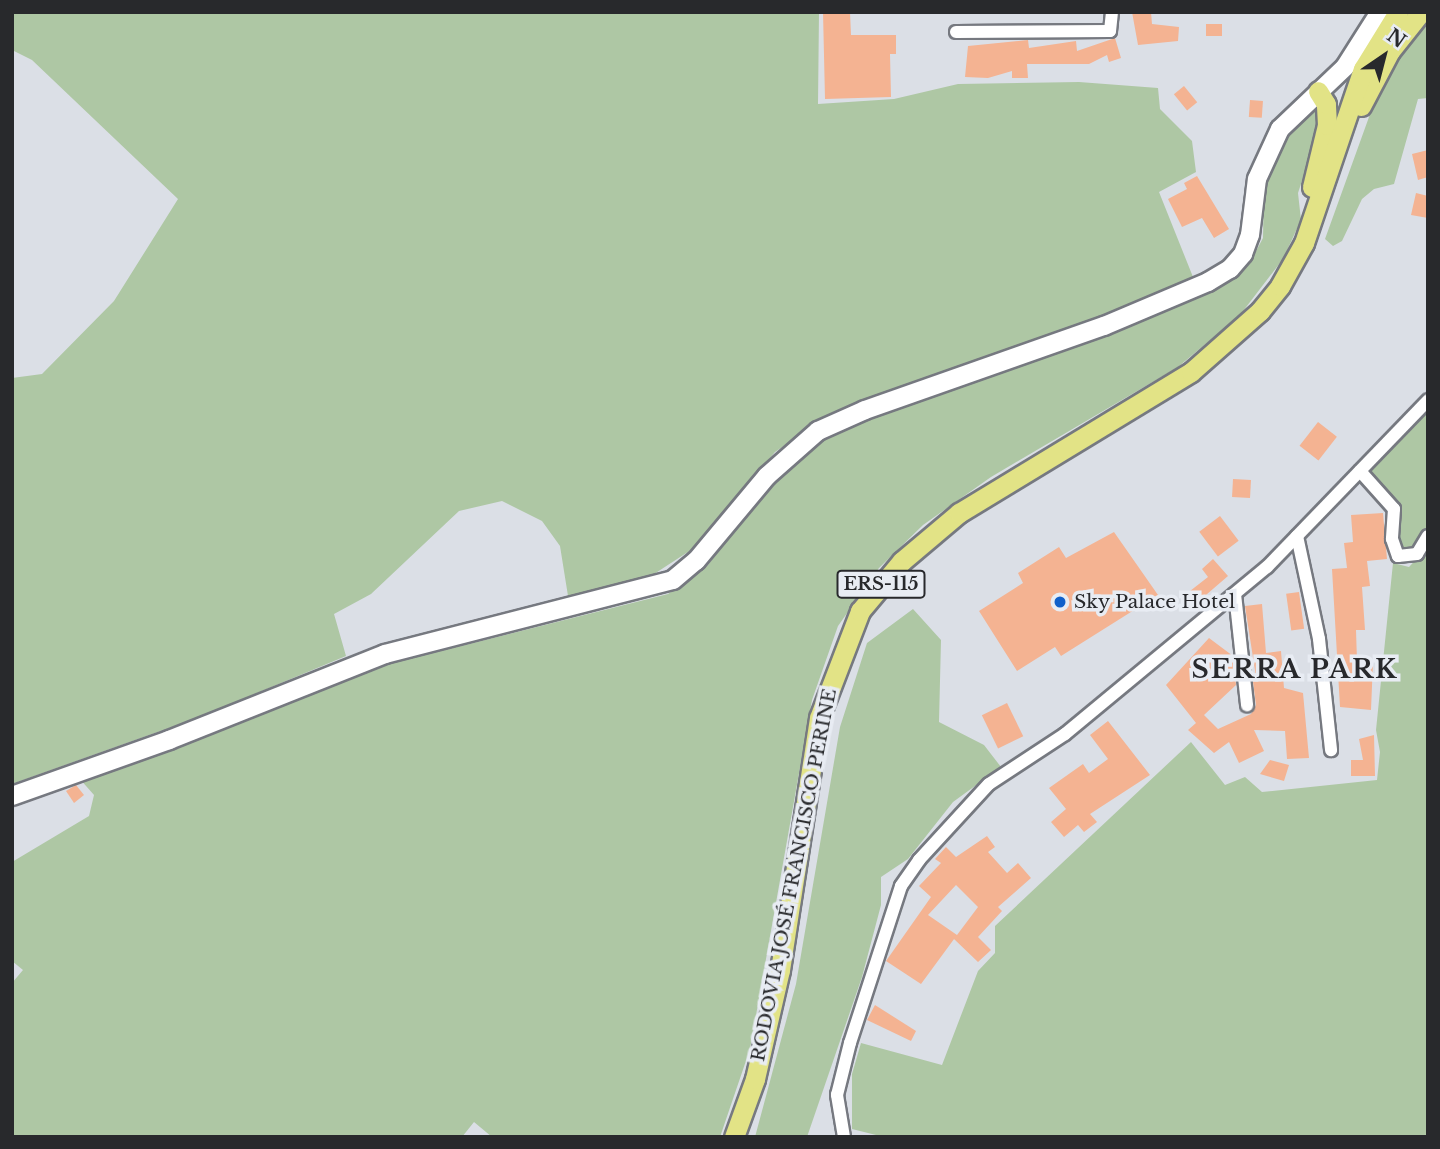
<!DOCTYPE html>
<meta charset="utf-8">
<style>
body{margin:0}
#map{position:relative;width:1440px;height:1149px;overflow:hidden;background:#dbdfe6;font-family:"Libre Baskerville",serif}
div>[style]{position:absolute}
.green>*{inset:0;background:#aec7a4}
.building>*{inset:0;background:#f4b392;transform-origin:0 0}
.roads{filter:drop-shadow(2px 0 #767980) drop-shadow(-2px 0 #767980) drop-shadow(0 2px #767980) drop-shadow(0 -2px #767980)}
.minor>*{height:12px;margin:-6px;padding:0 6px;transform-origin:6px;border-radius:6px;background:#fff}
.secondary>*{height:18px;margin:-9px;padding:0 9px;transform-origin:9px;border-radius:9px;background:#fff}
.primary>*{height:19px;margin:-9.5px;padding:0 9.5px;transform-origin:9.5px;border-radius:9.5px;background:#e2e386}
.dots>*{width:19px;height:19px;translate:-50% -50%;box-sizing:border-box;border:4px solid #e8ecf3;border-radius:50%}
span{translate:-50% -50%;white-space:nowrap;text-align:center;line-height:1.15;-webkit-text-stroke:7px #e8ecf3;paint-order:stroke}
.shield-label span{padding:2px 5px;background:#e8ecf3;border:2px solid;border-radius:5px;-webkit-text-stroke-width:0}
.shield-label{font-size:18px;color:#28292c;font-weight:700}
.poi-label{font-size:19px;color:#28292c}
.left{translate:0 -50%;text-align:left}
.street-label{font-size:19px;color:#28292c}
.district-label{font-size:26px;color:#28292c;font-weight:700;letter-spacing:2px}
.frame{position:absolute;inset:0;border:14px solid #28292c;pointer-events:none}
.north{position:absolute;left:1349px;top:21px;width:70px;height:70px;-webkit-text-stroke:5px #e8ecf3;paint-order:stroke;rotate:35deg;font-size:19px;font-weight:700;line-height:28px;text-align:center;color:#28292c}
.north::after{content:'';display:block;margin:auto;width:24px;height:32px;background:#28292c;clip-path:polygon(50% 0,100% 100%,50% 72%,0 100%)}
</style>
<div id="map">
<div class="green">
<i style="clip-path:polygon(12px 12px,819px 12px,818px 104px,894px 99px,958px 84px,1079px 82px,1158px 88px,1160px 109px,1192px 141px,1196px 172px,1159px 192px,1195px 282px,820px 421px,775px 452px,694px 548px,651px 576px,568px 596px,560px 546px,542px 521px,502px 501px,459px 511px,371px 594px,334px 614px,346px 656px,197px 718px,12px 784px,12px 378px,42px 374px,114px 301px,178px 199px,32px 60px,12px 50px)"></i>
<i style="clip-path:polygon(1428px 12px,1428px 98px,1418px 99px,1394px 184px,1374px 189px,1362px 199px,1342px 241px,1333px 246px,1325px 239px,1391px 56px)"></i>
<i style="clip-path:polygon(1315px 105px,1320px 110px,1319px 129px,1298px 193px,1301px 220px,1283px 259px,1240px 315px,1178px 367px,991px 477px,923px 525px,879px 568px,838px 626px,812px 700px,750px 1049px,720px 1137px,492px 1137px,474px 1122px,462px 1137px,12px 1137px,12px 983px,23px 970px,12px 961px,12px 862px,89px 816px,94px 795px,79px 778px,198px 739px,357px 672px,668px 594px,708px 565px,766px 488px,823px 438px,869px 417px,1022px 364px,1226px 282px,1254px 255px,1263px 238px,1264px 182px,1286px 130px)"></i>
<i style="clip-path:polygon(1428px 411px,1428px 528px,1410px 553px,1399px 549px,1395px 538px,1399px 519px,1367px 473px)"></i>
<i style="clip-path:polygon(1428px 547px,1428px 1137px,884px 1137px,852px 1129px,852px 1074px,861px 1043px,942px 1065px,978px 971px,995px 953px,995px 926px,1191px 742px,1225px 785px,1245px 777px,1262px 792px,1377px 780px,1380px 752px,1376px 730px,1393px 563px,1409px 567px)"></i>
<i style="clip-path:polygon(913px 609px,941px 640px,939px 722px,984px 745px,1001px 767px,953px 802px,908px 859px,881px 877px,881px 905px,862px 977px,807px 1137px,755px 1137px,796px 984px,840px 727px,867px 643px)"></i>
</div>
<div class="building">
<i style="clip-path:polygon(823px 12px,850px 12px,851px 35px,896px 35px,896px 54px,890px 54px,891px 97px,825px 99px)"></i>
<i style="clip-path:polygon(1132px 12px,1151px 12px,1152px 24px,1179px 27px,1178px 41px,1138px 45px)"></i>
<i style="left:1222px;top:24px;width:12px;height:16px;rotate:90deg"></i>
<i style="clip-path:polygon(1115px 38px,1121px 58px,1109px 62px,1107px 55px,1089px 64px,1027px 64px,1028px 78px,1012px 78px,1012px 71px,988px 78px,965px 77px,968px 46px,1028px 40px,1029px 48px,1076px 41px,1077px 51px)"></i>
<i style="left:1184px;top:86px;width:21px;height:13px;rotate:51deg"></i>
<i style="left:1250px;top:100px;width:13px;height:17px;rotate:4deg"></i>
<i style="clip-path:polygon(1428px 150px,1428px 177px,1418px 180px,1412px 154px)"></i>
<i style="clip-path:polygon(1197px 176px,1229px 229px,1214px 238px,1202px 218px,1182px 227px,1168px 199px,1187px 189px,1184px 183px)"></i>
<i style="clip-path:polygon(1416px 193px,1428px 196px,1428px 218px,1411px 215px)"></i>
<i style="left:1318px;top:422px;width:24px;height:30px;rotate:38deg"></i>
<i style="left:1233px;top:479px;width:18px;height:18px;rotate:3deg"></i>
<i style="clip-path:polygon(1383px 513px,1387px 559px,1367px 561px,1370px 586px,1362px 587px,1365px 630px,1356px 630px,1357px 661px,1373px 662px,1371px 710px,1340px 707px,1332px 569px,1347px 568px,1344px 543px,1353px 542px,1351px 515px)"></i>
<i style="left:1220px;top:516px;width:31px;height:26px;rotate:53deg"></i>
<i style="clip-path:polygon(1114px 532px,1158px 595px,1061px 656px,1055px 647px,1017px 671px,979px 611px,1023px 583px,1018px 573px,1059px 547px,1066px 558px)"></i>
<i style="clip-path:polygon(1213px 559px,1228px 576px,1199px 601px,1190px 591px,1208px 577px,1202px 569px)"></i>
<i style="left:1299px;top:592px;width:37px;height:13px;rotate:82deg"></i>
<i style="clip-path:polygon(1262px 604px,1266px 653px,1281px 651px,1284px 688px,1303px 693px,1309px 758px,1287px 759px,1285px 731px,1254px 730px,1264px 751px,1239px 763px,1229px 742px,1214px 753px,1188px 730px,1196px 723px,1166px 685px,1209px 638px,1233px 656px,1236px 685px,1204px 715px,1218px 729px,1251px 714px,1256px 705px,1252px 674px,1256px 677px,1245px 606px)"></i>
<i style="left:1007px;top:703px;width:37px;height:28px;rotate:64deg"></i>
<i style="clip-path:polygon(1108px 721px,1150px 775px,1090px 814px,1097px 822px,1084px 832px,1078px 825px,1064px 837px,1051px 822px,1066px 809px,1049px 788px,1083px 764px,1089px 773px,1108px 759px,1090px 735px)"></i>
<i style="clip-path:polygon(1374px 735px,1375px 776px,1351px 776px,1351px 760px,1363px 760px,1359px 739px)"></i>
<i style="clip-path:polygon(1270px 760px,1289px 765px,1284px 781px,1260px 774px)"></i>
<i style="clip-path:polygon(76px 785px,84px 795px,74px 803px,66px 791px)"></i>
<i style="clip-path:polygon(987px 836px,995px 847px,988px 852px,1007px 873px,1018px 863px,1031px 878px,998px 907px,1002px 911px,978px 937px,991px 950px,978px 962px,954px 939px,978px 907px,956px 885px,928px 915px,957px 935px,921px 984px,886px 961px,931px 897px,919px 886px,941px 863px,935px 859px,946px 847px,956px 857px)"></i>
<i style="clip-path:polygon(875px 1005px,916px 1031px,911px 1041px,867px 1020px)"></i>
</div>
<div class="roads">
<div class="minor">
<i style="left:956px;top:32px;width:154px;rotate:-0.4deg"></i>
<i style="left:1110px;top:31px;width:19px;rotate:-84deg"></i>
<i style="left:1360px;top:471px;width:51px;rotate:48.2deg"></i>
<i style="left:1394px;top:509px;width:30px;rotate:94deg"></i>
<i style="left:1392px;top:539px;width:18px;rotate:71deg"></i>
<i style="left:1398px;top:556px;width:19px;rotate:-6deg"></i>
<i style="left:1417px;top:554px;width:21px;rotate:-59deg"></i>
<i style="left:1297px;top:536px;width:105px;rotate:77.9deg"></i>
<i style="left:1319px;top:639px;width:112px;rotate:83.8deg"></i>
<i style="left:1235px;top:594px;width:112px;rotate:83.8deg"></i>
<i style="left:844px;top:1137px;width:43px;rotate:-99.5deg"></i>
<i style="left:837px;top:1095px;width:54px;rotate:-76deg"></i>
<i style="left:850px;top:1043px;width:165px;rotate:-72deg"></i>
<i style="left:901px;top:886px;width:32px;rotate:-55deg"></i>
<i style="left:919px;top:860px;width:103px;rotate:-47.4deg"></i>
<i style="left:989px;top:784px;width:91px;rotate:-33.3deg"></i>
<i style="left:1065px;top:734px;width:262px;rotate:-39.6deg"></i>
<i style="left:1267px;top:567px;width:232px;rotate:-46deg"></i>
</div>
<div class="secondary">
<i style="left:12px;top:796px;width:167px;rotate:-19.6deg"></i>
<i style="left:169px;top:740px;width:232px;rotate:-21.7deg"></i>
<i style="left:385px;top:654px;width:297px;rotate:-14.4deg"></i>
<i style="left:673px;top:580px;width:30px;rotate:-40deg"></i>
<i style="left:696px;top:561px;width:111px;rotate:-50.1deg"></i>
<i style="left:767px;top:476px;width:68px;rotate:-41.4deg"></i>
<i style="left:818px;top:431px;width:51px;rotate:-24.1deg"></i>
<i style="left:865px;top:410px;width:253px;rotate:-19.4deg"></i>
<i style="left:1104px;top:326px;width:113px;rotate:-22.9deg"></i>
<i style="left:1208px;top:282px;width:26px;rotate:-31deg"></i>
<i style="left:1230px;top:269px;width:20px;rotate:-49deg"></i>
<i style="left:1243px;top:254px;width:20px;rotate:-70deg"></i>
<i style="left:1250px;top:235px;width:56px;rotate:-82.9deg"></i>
<i style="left:1257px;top:179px;width:55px;rotate:-65.3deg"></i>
<i style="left:1280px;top:129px;width:90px;rotate:-43.6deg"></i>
<i style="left:1345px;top:67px;width:65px;rotate:-57.5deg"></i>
</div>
<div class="primary">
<i style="left:1361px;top:106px;width:62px;rotate:-62.2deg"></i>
<i style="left:1390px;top:51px;width:50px;rotate:-51.5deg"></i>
<i style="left:1312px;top:187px;width:64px;rotate:-76.4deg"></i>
<i style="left:1327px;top:125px;width:21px;rotate:-93deg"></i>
<i style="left:1326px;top:104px;width:15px;rotate:-122deg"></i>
<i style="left:734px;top:1137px;width:62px;rotate:-70.1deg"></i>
<i style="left:755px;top:1079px;width:112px;rotate:-77.1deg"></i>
<i style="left:780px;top:970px;width:255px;rotate:-81.2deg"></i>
<i style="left:819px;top:718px;width:115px;rotate:-69deg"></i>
<i style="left:860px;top:611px;width:65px;rotate:-50deg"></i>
<i style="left:902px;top:561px;width:75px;rotate:-40.1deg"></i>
<i style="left:959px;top:513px;width:271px;rotate:-31.3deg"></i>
<i style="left:1191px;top:372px;width:92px;rotate:-41.5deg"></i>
<i style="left:1260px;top:311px;width:32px;rotate:-51deg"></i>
<i style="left:1280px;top:286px;width:49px;rotate:-60.8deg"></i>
<i style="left:1304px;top:243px;width:184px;rotate:-71.3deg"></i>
<i style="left:1363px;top:69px;width:67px;rotate:-58.4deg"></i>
</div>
</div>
<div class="dots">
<i style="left:1060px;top:602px;background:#1060ca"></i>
</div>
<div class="shield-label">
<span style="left:881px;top:584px">ERS-115</span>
</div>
<div class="poi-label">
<span class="left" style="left:1074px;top:602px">Sky Palace Hotel</span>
</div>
<div class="street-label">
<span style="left:794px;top:875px;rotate:-79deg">RODOVIA JOSÉ FRANCISCO PERINE</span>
</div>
<div class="district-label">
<span style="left:1295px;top:670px">SERRA PARK</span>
</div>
<div class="frame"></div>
<div class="north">N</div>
</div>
